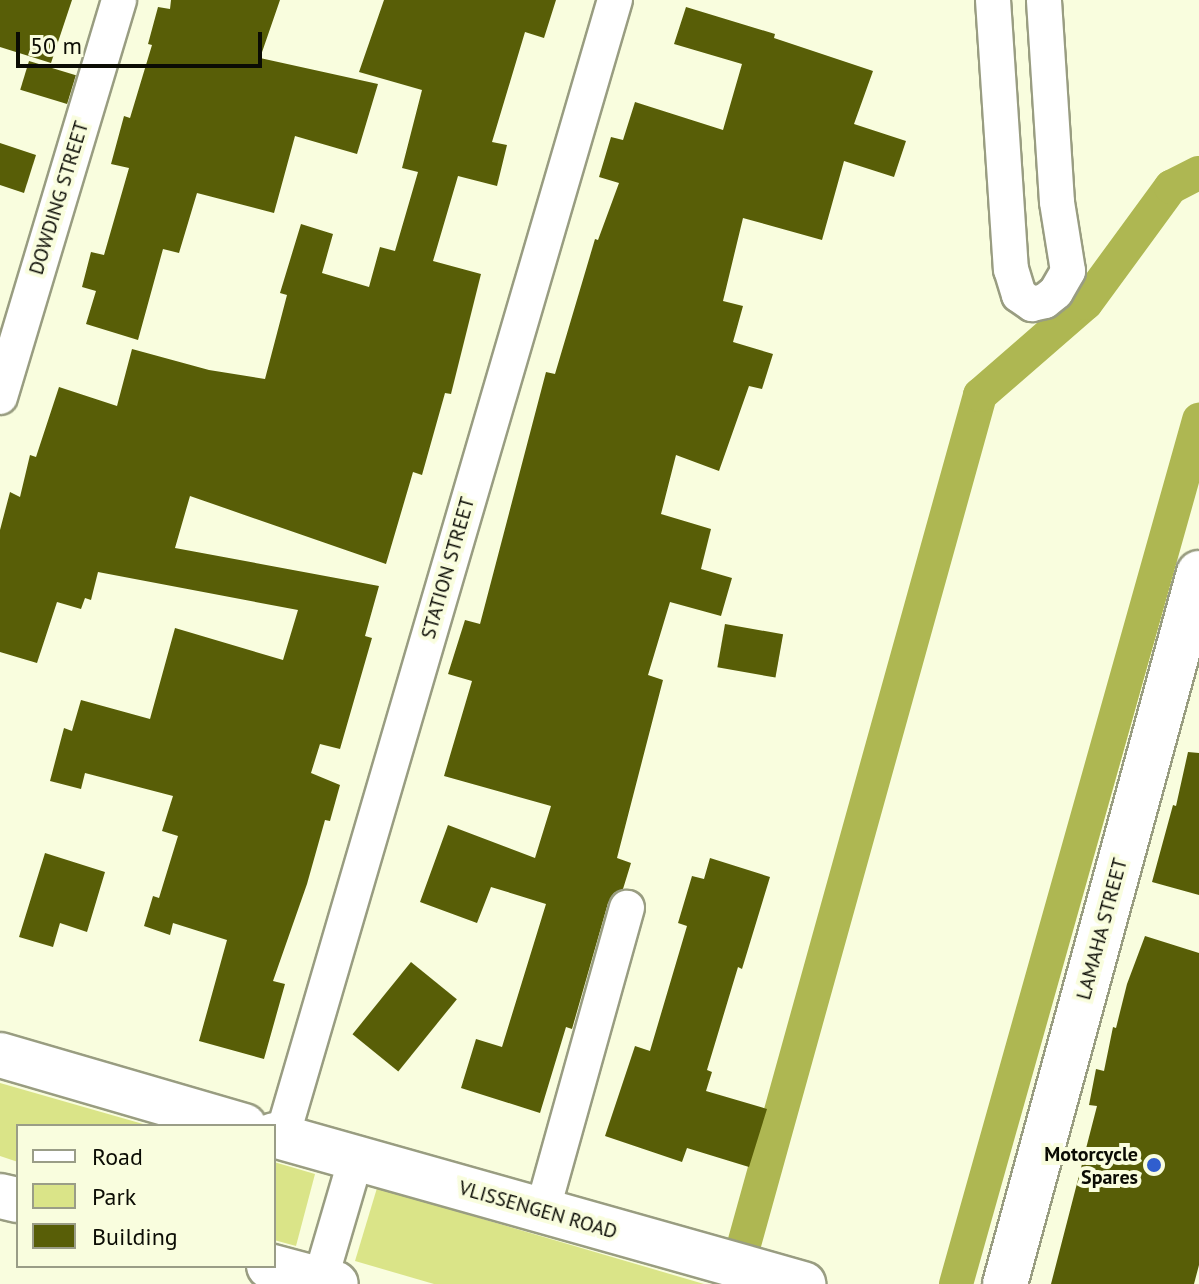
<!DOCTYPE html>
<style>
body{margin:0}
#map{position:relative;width:1199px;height:1284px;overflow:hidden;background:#f9fdde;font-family:"PT Sans",sans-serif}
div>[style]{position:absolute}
.green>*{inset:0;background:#dae488}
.canal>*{height:34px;margin:-17px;padding:0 17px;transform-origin:17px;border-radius:17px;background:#aeb752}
.building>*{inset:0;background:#585e07;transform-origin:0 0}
.roads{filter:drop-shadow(2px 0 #999d81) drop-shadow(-2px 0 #999d81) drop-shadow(0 2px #999d81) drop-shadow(0 -2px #999d81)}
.street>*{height:34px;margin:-17px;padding:0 17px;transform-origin:17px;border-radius:17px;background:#fff}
.secondary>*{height:44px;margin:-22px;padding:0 22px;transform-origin:22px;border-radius:22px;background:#fff}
.primary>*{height:44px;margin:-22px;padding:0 22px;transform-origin:22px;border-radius:22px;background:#fff}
.dots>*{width:22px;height:22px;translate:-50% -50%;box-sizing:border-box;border:4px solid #f9fdde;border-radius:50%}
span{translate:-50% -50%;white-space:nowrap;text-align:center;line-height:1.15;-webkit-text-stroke:8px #f9fdde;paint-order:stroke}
.street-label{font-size:20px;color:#0b0c04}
.poi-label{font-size:20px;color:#0b0c04;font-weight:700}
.right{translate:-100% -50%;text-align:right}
.legend{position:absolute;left:16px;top:1124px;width:260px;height:144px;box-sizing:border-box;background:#f9fdde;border:2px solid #9a9d87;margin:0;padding:10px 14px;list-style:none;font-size:24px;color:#0b0c04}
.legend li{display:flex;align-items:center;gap:16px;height:40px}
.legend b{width:40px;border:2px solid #9a9d87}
.scale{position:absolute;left:16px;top:32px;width:246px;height:36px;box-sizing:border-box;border:4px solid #0b0c04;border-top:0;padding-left:10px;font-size:24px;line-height:28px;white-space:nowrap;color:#0b0c04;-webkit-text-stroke:6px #f9fdde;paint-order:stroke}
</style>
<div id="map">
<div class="green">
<i style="clip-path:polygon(0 1083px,150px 1126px,18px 1126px,18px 1162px,0 1156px)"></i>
<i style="clip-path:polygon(274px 1162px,315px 1174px,296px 1246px,274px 1240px)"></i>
<i style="clip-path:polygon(377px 1188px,704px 1284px,434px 1284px,355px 1261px)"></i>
</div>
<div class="canal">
<i style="left:733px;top:1284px;width:923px;rotate:-74.47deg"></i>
<i style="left:980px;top:395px;width:140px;rotate:-41deg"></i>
<i style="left:1086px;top:303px;width:144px;rotate:-53.8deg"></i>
<i style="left:1171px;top:187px;width:31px;rotate:-27deg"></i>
<i style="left:956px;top:1284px;width:898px;rotate:-74.29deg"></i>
</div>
<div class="building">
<i style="clip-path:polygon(0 0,72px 0,51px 63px,0 47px)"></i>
<i style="clip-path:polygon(171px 0,280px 0,260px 58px,378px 84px,357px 154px,295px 136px,274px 213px,197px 193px,179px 253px,163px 249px,138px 340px,86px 324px,96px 291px,82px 287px,91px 252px,104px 255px,129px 168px,111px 164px,124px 116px,130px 118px,152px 45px,148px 44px,158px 7px,170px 9px)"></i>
<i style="clip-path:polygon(384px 0,556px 0,544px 38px,525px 32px,492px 142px,507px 145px,497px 186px,458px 176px,433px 261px,481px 274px,451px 394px,445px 393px,422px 475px,413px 472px,386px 564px,190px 496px,175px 548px,379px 586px,365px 636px,372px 638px,340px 749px,320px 744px,311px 773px,340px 785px,330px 821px,325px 820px,307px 884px,273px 981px,285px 984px,264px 1059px,199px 1041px,227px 940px,173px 923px,170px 935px,144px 926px,153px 896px,159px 898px,178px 836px,162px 831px,173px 796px,85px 773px,81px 789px,50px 781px,64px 728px,72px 731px,81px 700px,150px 719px,175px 628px,283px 660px,298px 610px,98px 572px,91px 600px,85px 598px,81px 609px,57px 602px,37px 663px,0 652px,0 530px,10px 492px,20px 497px,30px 455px,36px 457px,59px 387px,117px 406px,132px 349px,209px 370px,265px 379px,287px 295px,280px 293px,301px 224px,333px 234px,322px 273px,369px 287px,380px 247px,395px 251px,418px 172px,402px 168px,422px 90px,359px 72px)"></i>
<i style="clip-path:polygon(686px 7px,775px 34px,774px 38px,873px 71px,854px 124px,906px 141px,894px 177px,844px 161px,822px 240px,743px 218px,723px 301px,743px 306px,733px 342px,773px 354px,762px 389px,749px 386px,719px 471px,676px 455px,661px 514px,711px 529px,701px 569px,732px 578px,721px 616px,670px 602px,648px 675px,663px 680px,617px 858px,631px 863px,623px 889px,614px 893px,608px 903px,572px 1029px,566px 1027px,540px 1113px,461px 1088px,476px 1039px,502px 1047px,546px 904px,491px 887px,477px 923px,420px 902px,448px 825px,535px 858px,551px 806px,444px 776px,472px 681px,448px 674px,465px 620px,480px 624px,546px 372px,555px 374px,595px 239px,598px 240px,619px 183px,599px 177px,611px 137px,623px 140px,635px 102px,723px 130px,742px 64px,674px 44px)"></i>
<i style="left:29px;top:61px;width:49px;height:30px;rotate:17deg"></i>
<i style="clip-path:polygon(0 143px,36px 155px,24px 193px,0 185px)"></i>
<i style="left:725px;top:624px;width:59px;height:44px;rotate:10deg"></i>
<i style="clip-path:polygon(1188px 752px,1199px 753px,1199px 895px,1152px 882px,1173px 805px,1176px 806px)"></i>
<i style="clip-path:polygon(45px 853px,105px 872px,87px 932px,60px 923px,53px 947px,19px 937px)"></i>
<i style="clip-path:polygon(710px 858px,770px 877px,742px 969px,738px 967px,707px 1070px,712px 1072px,706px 1091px,767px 1109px,749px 1167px,687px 1148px,682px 1162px,605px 1136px,635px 1046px,650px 1051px,687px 926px,678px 923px,692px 876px,704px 879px)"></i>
<i style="clip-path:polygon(1145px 936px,1199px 953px,1199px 1265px,1194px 1284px,1051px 1284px,1097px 1106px,1089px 1105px,1096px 1069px,1104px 1071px,1113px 1027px,1116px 1028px,1127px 984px)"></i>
<i style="left:411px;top:962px;width:59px;height:93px;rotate:39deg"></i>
</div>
<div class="roads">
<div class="street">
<i style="left:993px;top:0;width:270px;rotate:86.2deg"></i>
<i style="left:1011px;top:269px;width:27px;rotate:73deg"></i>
<i style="left:1019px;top:295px;width:16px;rotate:35deg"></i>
<i style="left:1032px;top:304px;width:13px;rotate:-13deg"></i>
<i style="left:1045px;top:301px;width:14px;rotate:-39deg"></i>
<i style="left:1056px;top:292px;width:24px;rotate:-60deg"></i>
<i style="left:1068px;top:271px;width:70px;rotate:-99.1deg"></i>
<i style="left:1057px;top:202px;width:202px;rotate:-93.7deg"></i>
<i style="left:0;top:397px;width:414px;rotate:-73.3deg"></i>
<i style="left:282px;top:1137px;width:1185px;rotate:-73.68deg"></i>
<i style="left:542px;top:1212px;width:316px;rotate:-74.4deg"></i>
<i style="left:319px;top:1284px;width:131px;rotate:-73.6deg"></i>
</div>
<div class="secondary">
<i style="left:1005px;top:1284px;width:737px;rotate:-74.74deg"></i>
</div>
<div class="primary">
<i style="left:0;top:1055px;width:254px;rotate:16.2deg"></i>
<i style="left:274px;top:1135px;width:550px;rotate:15.73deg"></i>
<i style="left:0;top:1196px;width:18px;rotate:13deg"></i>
<i style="left:269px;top:1266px;width:69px;rotate:15deg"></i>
</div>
</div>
<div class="dots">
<i style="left:1154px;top:1165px;background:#305ece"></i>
</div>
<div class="street-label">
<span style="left:59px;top:198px;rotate:-73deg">DOWDING STREET</span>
<span style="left:448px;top:568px;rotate:-74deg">STATION STREET</span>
<span style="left:1102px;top:929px;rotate:-75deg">LAMAHA STREET</span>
<span style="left:538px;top:1210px;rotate:16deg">VLISSENGEN ROAD</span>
</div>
<div class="poi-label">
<span class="right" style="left:1138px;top:1166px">Motorcycle<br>Spares</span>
</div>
<ul class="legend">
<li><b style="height:10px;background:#fff"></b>Road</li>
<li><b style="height:22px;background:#dae488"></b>Park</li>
<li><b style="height:22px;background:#585e07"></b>Building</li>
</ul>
<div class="scale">50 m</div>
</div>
